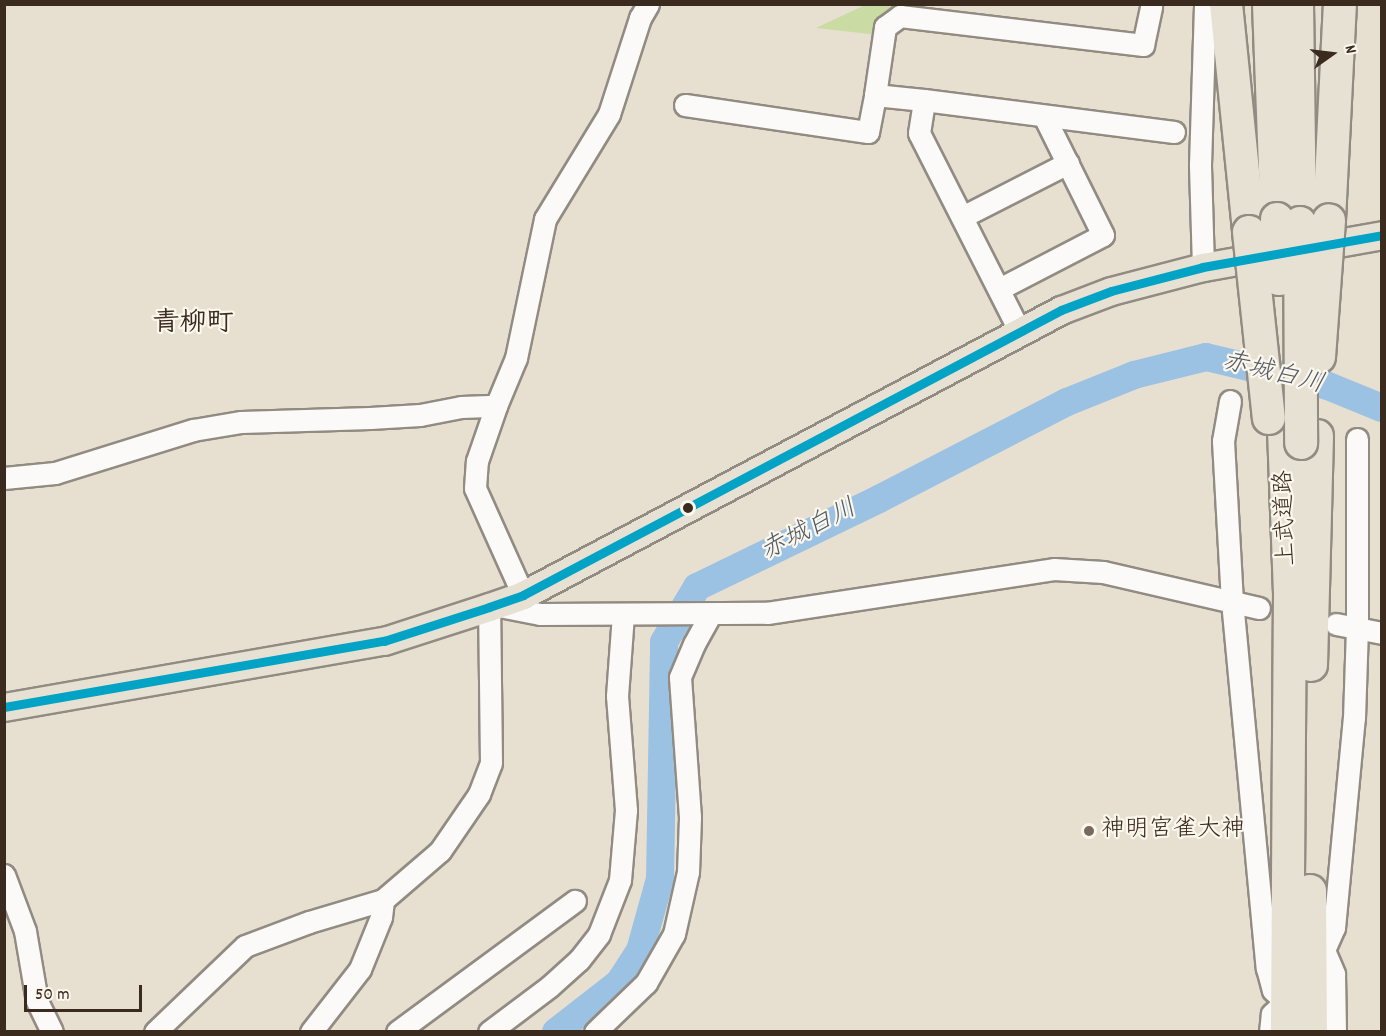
<!DOCTYPE html>
<meta charset="utf-8">
<style>
body{margin:0}
#map{position:relative;width:1386px;height:1036px;overflow:hidden;background:#e7e0d1;font-family:Dekko,"Klee One",sans-serif}
div>[style]{position:absolute}
.green>*{inset:0;background:#cadba4}
.river>*{height:28px;margin:-14px;padding:0 14px;transform-origin:14px;border-radius:14px;background:#9bc1e3}
.roads{filter:drop-shadow(2px 0 #928b82) drop-shadow(-2px 0 #928b82) drop-shadow(0 2px #928b82) drop-shadow(0 -2px #928b82)}
.minor>*{height:21px;margin:-10.5px;padding:0 10.5px;transform-origin:10.5px;border-radius:10.5px;background:#fbfaf8}
.major>*{height:27px;margin:-13.5px;padding:0 13.5px;transform-origin:13.5px;border-radius:13.5px;background:#e7e1d4}
.highway>*{height:32px;margin:-16px;padding:0 16px;transform-origin:16px;border-radius:16px;background:#e7e1d4}
.bridges{filter:drop-shadow(2px 0 #928b82) drop-shadow(-2px 0 #928b82) drop-shadow(0 2px #928b82) drop-shadow(0 -2px #928b82)}
.highway-bridge>*{height:32px;margin:-16px;padding:0 16px;transform-origin:16px;border-radius:16px;background:#e7e1d4}
.bus-1>*{height:9px;margin:-4.5px;padding:0 4.5px;transform-origin:4.5px;border-radius:4.5px;background:#03a3c5}
.dots>*{width:16px;height:16px;translate:-50% -50%;box-sizing:border-box;border:3px solid #fbf7ec;border-radius:50%}
span{translate:-50% -50%;white-space:nowrap;text-align:center;line-height:1.15;-webkit-text-stroke:4.5px #fbf7ec;paint-order:stroke}
.street-label{font-size:24px;color:#3b2a1e}
.poi-label{font-size:24px;color:#3b2a1e}
.left{translate:0 -50%;text-align:left}
.water-label{font-size:26px;color:#515a66;font-style:italic}
.quarter-label{font-size:27px;color:#3b2a1e;font-weight:700}
.frame{position:absolute;inset:0;border:6px solid #3b2a1e;pointer-events:none}
.north{position:absolute;left:1302px;top:24px;width:60px;height:60px;-webkit-text-stroke:4px #fbf7ec;paint-order:stroke;rotate:76deg;font-size:16px;font-weight:700;line-height:24px;text-align:center;color:#3b2a1e}
.north::after{content:'';display:block;margin:auto;width:21px;height:27px;background:#3b2a1e;clip-path:polygon(50% 0,100% 100%,50% 72%,0 100%)}
.scale{position:absolute;left:24px;top:985px;width:118px;height:27px;box-sizing:border-box;border:3px solid #3b2a1e;border-top:0;padding-left:8px;font-size:18px;line-height:21px;white-space:nowrap;color:#3b2a1e;-webkit-text-stroke:4px #fbf7ec;paint-order:stroke}
</style>
<div id="map">
<div class="green">
<i style="clip-path:polygon(865px 5px,899px 5px,898px 12px,879px 35px,816px 28px)"></i>
</div>
<div class="river">
<i style="left:556px;top:1032px;width:80px;rotate:-37.9deg"></i>
<i style="left:619px;top:983px;width:38px;rotate:-57deg"></i>
<i style="left:640px;top:951px;width:75px;rotate:-74.5deg"></i>
<i style="left:660px;top:879px;width:237px;rotate:-89deg"></i>
<i style="left:664px;top:642px;width:64px;rotate:-59deg"></i>
<i style="left:697px;top:587px;width:202px;rotate:-25.8deg"></i>
<i style="left:879px;top:499px;width:212px;rotate:-27.3deg"></i>
<i style="left:1067px;top:402px;width:72px;rotate:-21.9deg"></i>
<i style="left:1134px;top:375px;width:74px;rotate:-14deg"></i>
<i style="left:1206px;top:357px;width:125px;rotate:13.4deg"></i>
<i style="left:1328px;top:386px;width:58px;rotate:22.2deg"></i>
</div>
<div class="roads">
<div class="minor">
<i style="left:875px;top:95px;width:69px;rotate:-81.6deg"></i>
<i style="left:885px;top:27px;width:19px;rotate:-36deg"></i>
<i style="left:900px;top:16px;width:245px;rotate:6.8deg"></i>
<i style="left:1143px;top:45px;width:39px;rotate:-78deg"></i>
<i style="left:685px;top:105px;width:185px;rotate:8.4deg"></i>
<i style="left:868px;top:132px;width:38px;rotate:-79deg"></i>
<i style="left:875px;top:95px;width:49px;rotate:5.8deg"></i>
<i style="left:962px;top:217px;width:119px;rotate:-27deg"></i>
<i style="left:1203px;top:267px;width:102px;rotate:-91.7deg"></i>
<i style="left:1200px;top:165px;width:161px;rotate:-88.2deg"></i>
<i style="left:999px;top:289px;width:117px;rotate:-27.4deg"></i>
<i style="left:1103px;top:235px;width:133px;rotate:-116.4deg"></i>
<i style="left:1020px;top:332px;width:223px;rotate:-116.9deg"></i>
<i style="left:919px;top:133px;width:33px;rotate:-81deg"></i>
<i style="left:924px;top:100px;width:252px;rotate:7.3deg"></i>
<i style="left:1230px;top:401px;width:41px;rotate:99.9deg"></i>
<i style="left:1223px;top:441px;width:160px;rotate:86.8deg"></i>
<i style="left:1232px;top:601px;width:369px;rotate:84.6deg"></i>
<i style="left:1267px;top:968px;width:23px;rotate:75deg"></i>
<i style="left:1273px;top:990px;width:10px;rotate:45deg"></i>
<i style="left:1280px;top:997px;width:16px;rotate:15deg"></i>
<i style="left:4px;top:478px;width:51px;rotate:-5.6deg"></i>
<i style="left:55px;top:473px;width:145px;rotate:-17.3deg"></i>
<i style="left:193px;top:430px;width:49px;rotate:-9.5deg"></i>
<i style="left:241px;top:422px;width:129px;rotate:-1.8deg"></i>
<i style="left:370px;top:418px;width:50px;rotate:-3.4deg"></i>
<i style="left:420px;top:415px;width:42px;rotate:-11deg"></i>
<i style="left:461px;top:407px;width:35px;rotate:-2deg"></i>
<i style="left:523px;top:595px;width:117px;rotate:-114.2deg"></i>
<i style="left:475px;top:488px;width:27px;rotate:-86deg"></i>
<i style="left:477px;top:461px;width:58px;rotate:-70.9deg"></i>
<i style="left:496px;top:406px;width:52px;rotate:-67.4deg"></i>
<i style="left:516px;top:358px;width:142px;rotate:-78.2deg"></i>
<i style="left:545px;top:219px;width:123px;rotate:-58.6deg"></i>
<i style="left:609px;top:114px;width:101px;rotate:-72.1deg"></i>
<i style="left:640px;top:18px;width:16px;rotate:-60deg"></i>
<i style="left:494px;top:605px;width:47px;rotate:11.1deg"></i>
<i style="left:540px;top:614px;width:227px;rotate:-0.3deg"></i>
<i style="left:767px;top:613px;width:290px;rotate:-8.7deg"></i>
<i style="left:1054px;top:569px;width:49px;rotate:3.5deg"></i>
<i style="left:1103px;top:572px;width:160px;rotate:13deg"></i>
<i style="left:1336px;top:624px;width:47px;rotate:11.1deg"></i>
<i style="left:4px;top:875px;width:60px;rotate:69.4deg"></i>
<i style="left:25px;top:931px;width:71px;rotate:80.3deg"></i>
<i style="left:37px;top:1001px;width:34px;rotate:64deg"></i>
<i style="left:1324px;top:950px;width:26px;rotate:67deg"></i>
<i style="left:1334px;top:974px;width:58px;rotate:89deg"></i>
<i style="left:1310px;top:962px;width:18px;rotate:-41deg"></i>
<i style="left:1324px;top:950px;width:24px;rotate:-66deg"></i>
<i style="left:1334px;top:928px;width:211px;rotate:-84.6deg"></i>
<i style="left:1354px;top:718px;width:90px;rotate:-88.1deg"></i>
<i style="left:1357px;top:628px;width:189px;rotate:-90deg"></i>
<i style="left:155px;top:1032px;width:124px;rotate:-43.7deg"></i>
<i style="left:245px;top:946px;width:68px;rotate:-20.6deg"></i>
<i style="left:309px;top:922px;width:77px;rotate:-16.6deg"></i>
<i style="left:311px;top:1032px;width:80px;rotate:-52.1deg"></i>
<i style="left:360px;top:969px;width:56px;rotate:-68deg"></i>
<i style="left:381px;top:917px;width:17px;rotate:-83deg"></i>
<i style="left:383px;top:900px;width:75px;rotate:-40.7deg"></i>
<i style="left:440px;top:851px;width:69px;rotate:-55.6deg"></i>
<i style="left:479px;top:794px;width:33px;rotate:-69deg"></i>
<i style="left:491px;top:763px;width:156px;rotate:-90.7deg"></i>
<i style="left:397px;top:1032px;width:221px;rotate:-36.4deg"></i>
<i style="left:489px;top:1032px;width:76px;rotate:-37deg"></i>
<i style="left:550px;top:986px;width:39px;rotate:-42deg"></i>
<i style="left:579px;top:960px;width:33px;rotate:-52deg"></i>
<i style="left:599px;top:934px;width:58px;rotate:-68.7deg"></i>
<i style="left:620px;top:880px;width:70px;rotate:-85.1deg"></i>
<i style="left:626px;top:810px;width:114px;rotate:-94.5deg"></i>
<i style="left:617px;top:696px;width:82px;rotate:-85.8deg"></i>
<i style="left:595px;top:1032px;width:71px;rotate:-43.9deg"></i>
<i style="left:646px;top:983px;width:56px;rotate:-60.3deg"></i>
<i style="left:674px;top:934px;width:64px;rotate:-77.3deg"></i>
<i style="left:688px;top:872px;width:55px;rotate:-87.9deg"></i>
<i style="left:690px;top:817px;width:140px;rotate:-94.1deg"></i>
<i style="left:680px;top:677px;width:36px;rotate:-67deg"></i>
<i style="left:694px;top:644px;width:33px;rotate:-61deg"></i>
<i style="left:1270px;top:1032px;width:18px;rotate:-84deg"></i>
<i style="left:1272px;top:1014px;width:21px;rotate:-43deg"></i>
</div>
<div class="major">
<i style="left:4px;top:707px;width:386px;rotate:-9.9deg"></i>
<i style="left:384px;top:641px;width:110px;rotate:-17.9deg"></i>
<i style="left:489px;top:607px;width:36px;rotate:-19deg"></i>
<i style="left:523px;top:595px;width:609px;rotate:-27.91deg"></i>
<i style="left:1061px;top:310px;width:53px;rotate:-20.8deg"></i>
<i style="left:1111px;top:291px;width:95px;rotate:-14.6deg"></i>
<i style="left:1203px;top:267px;width:182px;rotate:-10.1deg"></i>
</div>
<div class="highway">
<i style="left:1226px;top:4px;width:229px;rotate:84.2deg"></i>
<i style="left:1269px;top:4px;width:215px;rotate:87.9deg"></i>
<i style="left:1297px;top:4px;width:219px;rotate:89.2deg"></i>
<i style="left:1329px;top:220px;width:216px;rotate:-87.1deg"></i>
<i style="left:1284px;top:430px;width:163px;rotate:87.9deg"></i>
<i style="left:1290px;top:593px;width:439px;rotate:90.4deg"></i>
<i style="left:1311px;top:665px;width:229px;rotate:-88.5deg"></i>
<i style="left:1310px;top:891px;width:141px;rotate:89.6deg"></i>
</div>
</div>
<div class="bridges">
<div class="highway-bridge">
<i style="left:1277px;top:219px;width:60px;rotate:88.1deg"></i>
<i style="left:1300px;top:223px;width:220px;rotate:89.7deg"></i>
<i style="left:1249px;top:232px;width:187px;rotate:83.9deg"></i>
<i style="left:1319px;top:357px;width:137px;rotate:-85.8deg"></i>
</div>
</div>
<div class="bus-1">
<i style="left:4px;top:707px;width:386px;rotate:-9.9deg"></i>
<i style="left:384px;top:641px;width:110px;rotate:-17.9deg"></i>
<i style="left:489px;top:607px;width:36px;rotate:-19deg"></i>
<i style="left:523px;top:595px;width:609px;rotate:-27.91deg"></i>
<i style="left:1061px;top:310px;width:53px;rotate:-20.8deg"></i>
<i style="left:1111px;top:291px;width:95px;rotate:-14.6deg"></i>
<i style="left:1203px;top:267px;width:182px;rotate:-10.1deg"></i>
</div>
<div class="dots">
<i style="left:688px;top:508px;background:#3b2a1e"></i>
<i style="left:1089px;top:831px;background:#776a5d"></i>
</div>
<div class="street-label">
<span style="left:1287px;top:518px;rotate:-92deg">上武道路</span>
</div>
<div class="poi-label">
<span class="left" style="left:1101px;top:831px">神明宮雀大神</span>
</div>
<div class="water-label">
<span style="left:1273px;top:374px;rotate:14deg">赤城白川</span>
<span style="left:809px;top:531px;rotate:-27deg">赤城白川</span>
</div>
<div class="quarter-label">
<span style="left:193px;top:325px">青柳町</span>
</div>
<div class="frame"></div>
<div class="north">N</div>
<div class="scale">50 m</div>
</div>
